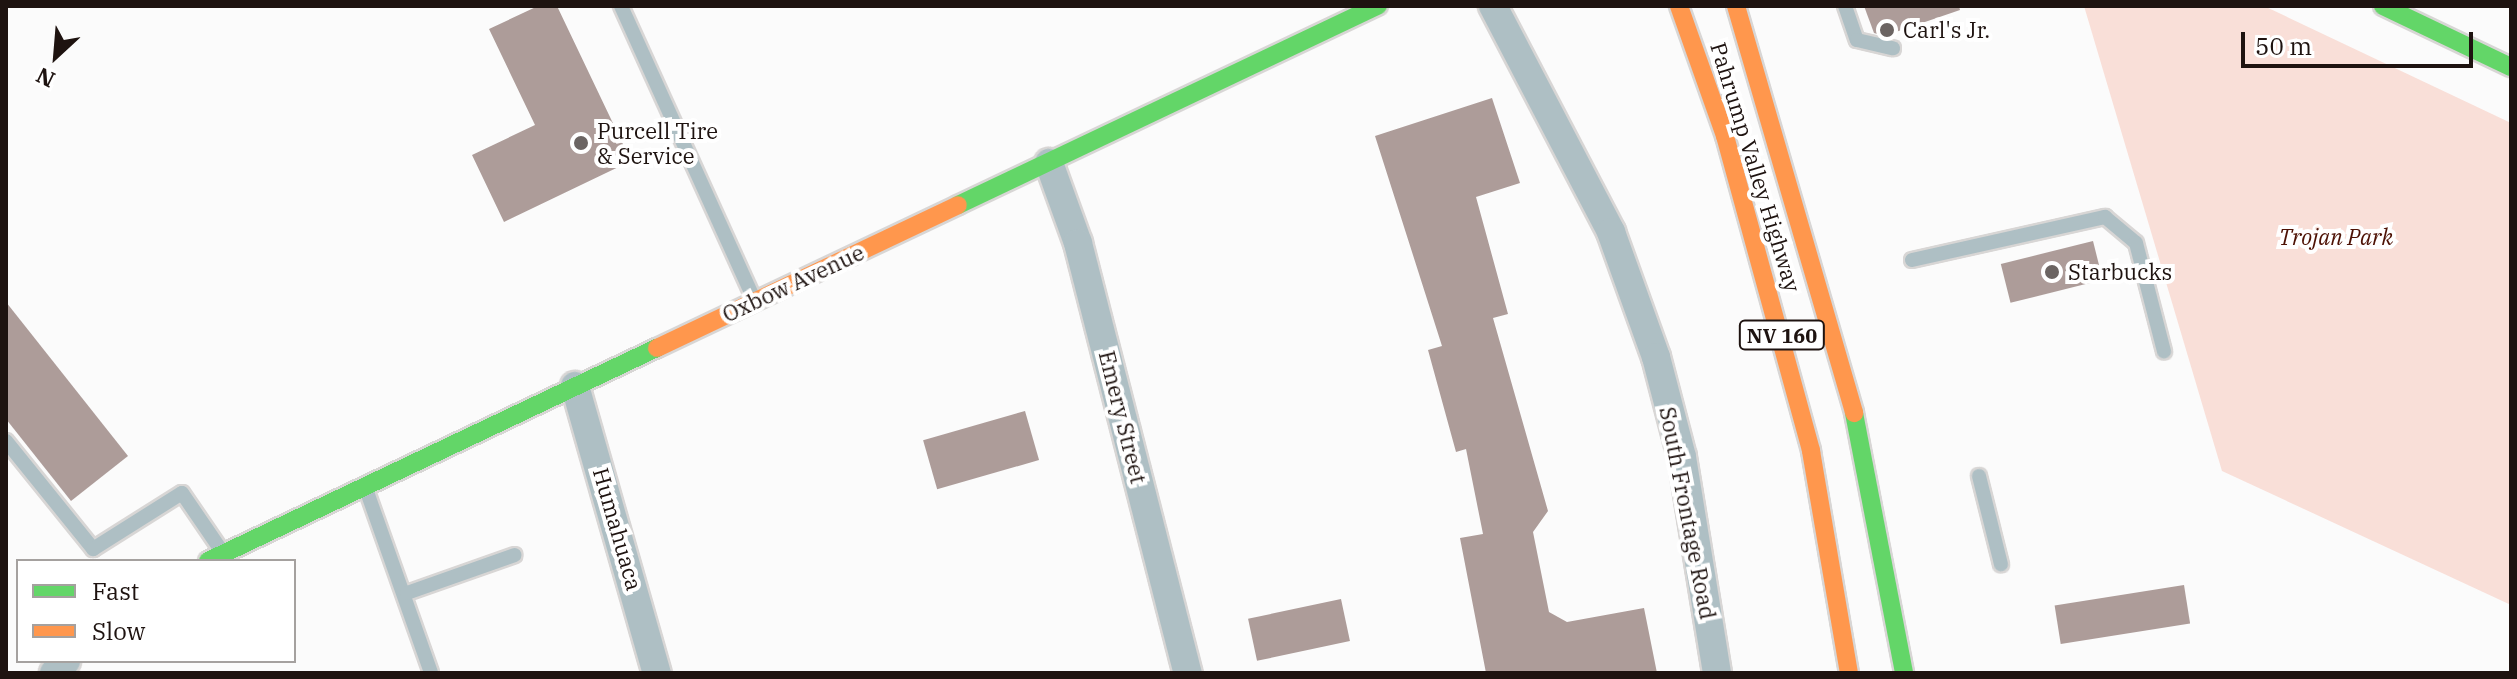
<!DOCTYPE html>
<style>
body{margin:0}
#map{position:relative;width:2517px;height:679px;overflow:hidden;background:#fbfbfb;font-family:"IBM Plex Serif",serif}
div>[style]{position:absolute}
.green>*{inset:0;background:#f9dfd8}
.building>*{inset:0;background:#ad9c99;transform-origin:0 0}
.roads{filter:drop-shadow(2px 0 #d8d6d5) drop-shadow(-2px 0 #d8d6d5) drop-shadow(0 2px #d8d6d5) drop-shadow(0 -2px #d8d6d5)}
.lane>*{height:14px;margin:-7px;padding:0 7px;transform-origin:7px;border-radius:7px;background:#aebfc4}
.street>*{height:28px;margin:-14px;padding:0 14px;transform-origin:14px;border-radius:14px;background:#aebfc4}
.fast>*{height:18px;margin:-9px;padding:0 9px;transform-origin:9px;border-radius:9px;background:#63d668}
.slow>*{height:18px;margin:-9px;padding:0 9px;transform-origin:9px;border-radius:9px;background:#ff974d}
.dots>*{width:22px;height:22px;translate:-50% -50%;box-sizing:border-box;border:4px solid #fff;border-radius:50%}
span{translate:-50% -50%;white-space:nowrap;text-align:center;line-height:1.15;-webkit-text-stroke:8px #fff;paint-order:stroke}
.shield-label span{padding:2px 6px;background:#fff;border:2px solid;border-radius:6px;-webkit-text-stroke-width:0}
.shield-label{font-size:20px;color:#1e1310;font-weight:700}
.poi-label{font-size:22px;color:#1e1310}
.left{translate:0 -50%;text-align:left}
.street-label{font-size:22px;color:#1e1310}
.park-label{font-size:22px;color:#4d1104;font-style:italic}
.frame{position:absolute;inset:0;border:8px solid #1e1310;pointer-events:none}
.legend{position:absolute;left:16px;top:559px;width:280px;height:104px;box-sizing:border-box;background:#fff;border:2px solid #a5a19f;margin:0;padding:10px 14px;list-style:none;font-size:24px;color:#1e1310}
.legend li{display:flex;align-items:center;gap:16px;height:40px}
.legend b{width:40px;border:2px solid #a5a19f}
.north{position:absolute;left:16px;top:16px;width:80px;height:80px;-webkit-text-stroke:6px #fff;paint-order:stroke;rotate:206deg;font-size:22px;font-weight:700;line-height:32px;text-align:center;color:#1e1310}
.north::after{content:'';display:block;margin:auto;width:28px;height:36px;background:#1e1310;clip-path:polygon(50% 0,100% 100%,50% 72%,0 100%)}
.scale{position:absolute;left:2241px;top:32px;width:232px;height:36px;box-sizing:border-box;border:4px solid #1e1310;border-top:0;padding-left:10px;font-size:24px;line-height:28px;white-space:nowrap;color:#1e1310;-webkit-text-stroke:6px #fff;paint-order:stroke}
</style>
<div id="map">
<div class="green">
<i style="clip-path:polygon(2084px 6px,2264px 6px,2511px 123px,2511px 605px,2222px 471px)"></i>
</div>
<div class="building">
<i style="clip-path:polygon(538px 6px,557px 6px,631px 161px,504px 222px,472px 155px,535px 125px,489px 29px)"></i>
<i style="clip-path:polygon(1864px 6px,1959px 6px,1960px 10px,1884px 36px,1874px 33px)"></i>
<i style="clip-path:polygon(1492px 98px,1520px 183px,1476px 197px,1508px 314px,1493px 318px,1548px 511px,1533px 532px,1549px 612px,1567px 622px,1644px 608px,1657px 673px,1486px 673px,1460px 538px,1483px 534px,1466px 449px,1456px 452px,1428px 350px,1442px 346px,1375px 136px)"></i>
<i style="left:2093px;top:241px;width:40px;height:95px;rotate:76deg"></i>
<i style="clip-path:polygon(6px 302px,128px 456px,71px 501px,6px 419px)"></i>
<i style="left:1025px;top:411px;width:51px;height:106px;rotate:74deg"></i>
<i style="left:2184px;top:585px;width:39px;height:131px;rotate:81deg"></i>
<i style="left:1341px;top:599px;width:43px;height:95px;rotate:78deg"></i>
</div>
<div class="roads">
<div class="lane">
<i style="left:621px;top:6px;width:324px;rotate:65.6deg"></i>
<i style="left:1845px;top:6px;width:36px;rotate:71deg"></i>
<i style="left:1857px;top:40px;width:37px;rotate:13deg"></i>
<i style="left:1912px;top:260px;width:198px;rotate:-12.6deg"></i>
<i style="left:2105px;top:217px;width:40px;rotate:40deg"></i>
<i style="left:2136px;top:243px;width:112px;rotate:75.5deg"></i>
<i style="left:6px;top:441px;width:139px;rotate:51.1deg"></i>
<i style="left:93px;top:549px;width:105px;rotate:-32.2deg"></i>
<i style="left:182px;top:493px;width:69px;rotate:55.6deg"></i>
<i style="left:1979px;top:476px;width:91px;rotate:76deg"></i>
<i style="left:366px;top:489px;width:195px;rotate:70.5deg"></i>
<i style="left:407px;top:593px;width:114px;rotate:-19.4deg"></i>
</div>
<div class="street">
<i style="left:1493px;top:6px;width:255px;rotate:62.4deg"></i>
<i style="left:1611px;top:232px;width:133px;rotate:70.2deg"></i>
<i style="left:1656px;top:357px;width:103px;rotate:75.4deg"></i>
<i style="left:1682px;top:457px;width:219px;rotate:80.8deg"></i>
<i style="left:1049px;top:163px;width:85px;rotate:70.1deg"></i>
<i style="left:1078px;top:243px;width:444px;rotate:75.7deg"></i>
<i style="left:575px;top:386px;width:298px;rotate:74.1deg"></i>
<i style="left:54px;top:673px;width:17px;rotate:-45deg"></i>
</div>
<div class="fast">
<i style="left:2383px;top:6px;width:142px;rotate:25.5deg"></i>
<i style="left:958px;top:205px;width:465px;rotate:-25.4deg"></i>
<i style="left:1854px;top:413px;width:265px;rotate:79.1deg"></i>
<i style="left:208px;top:561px;width:497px;rotate:-25.4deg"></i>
</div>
<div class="slow">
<i style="left:1679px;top:6px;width:138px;rotate:70.5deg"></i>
<i style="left:1725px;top:136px;width:327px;rotate:74.7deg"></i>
<i style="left:1811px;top:451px;width:225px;rotate:80.3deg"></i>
<i style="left:1736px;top:6px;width:424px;rotate:73.8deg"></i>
<i style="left:657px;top:348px;width:333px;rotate:-25.4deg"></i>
</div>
</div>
<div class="dots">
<i style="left:1887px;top:30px;background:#6b6462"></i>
<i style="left:581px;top:143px;background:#6b6462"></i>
<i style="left:2052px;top:272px;background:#6b6462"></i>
</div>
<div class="shield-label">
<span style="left:1782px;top:335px">NV 160</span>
</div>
<div class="poi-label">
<span class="left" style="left:1903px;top:30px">Carl's Jr.</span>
<span class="left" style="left:597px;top:143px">Purcell Tire<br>&amp; Service</span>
<span class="left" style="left:2068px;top:272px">Starbucks</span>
</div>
<div class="street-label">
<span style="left:1756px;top:167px;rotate:73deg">Pahrump Valley Highway</span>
<span style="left:793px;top:283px;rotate:-25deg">Oxbow Avenue</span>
<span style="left:1123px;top:417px;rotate:76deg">Emery Street</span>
<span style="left:1688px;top:513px;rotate:79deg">South Frontage Road</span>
<span style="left:618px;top:529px;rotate:74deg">Humahuaca</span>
</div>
<div class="park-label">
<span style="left:2336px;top:237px">Trojan Park</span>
</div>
<div class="frame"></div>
<ul class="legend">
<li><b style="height:10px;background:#63d668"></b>Fast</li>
<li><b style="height:10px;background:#ff974d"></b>Slow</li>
</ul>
<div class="north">N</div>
<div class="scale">50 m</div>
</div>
